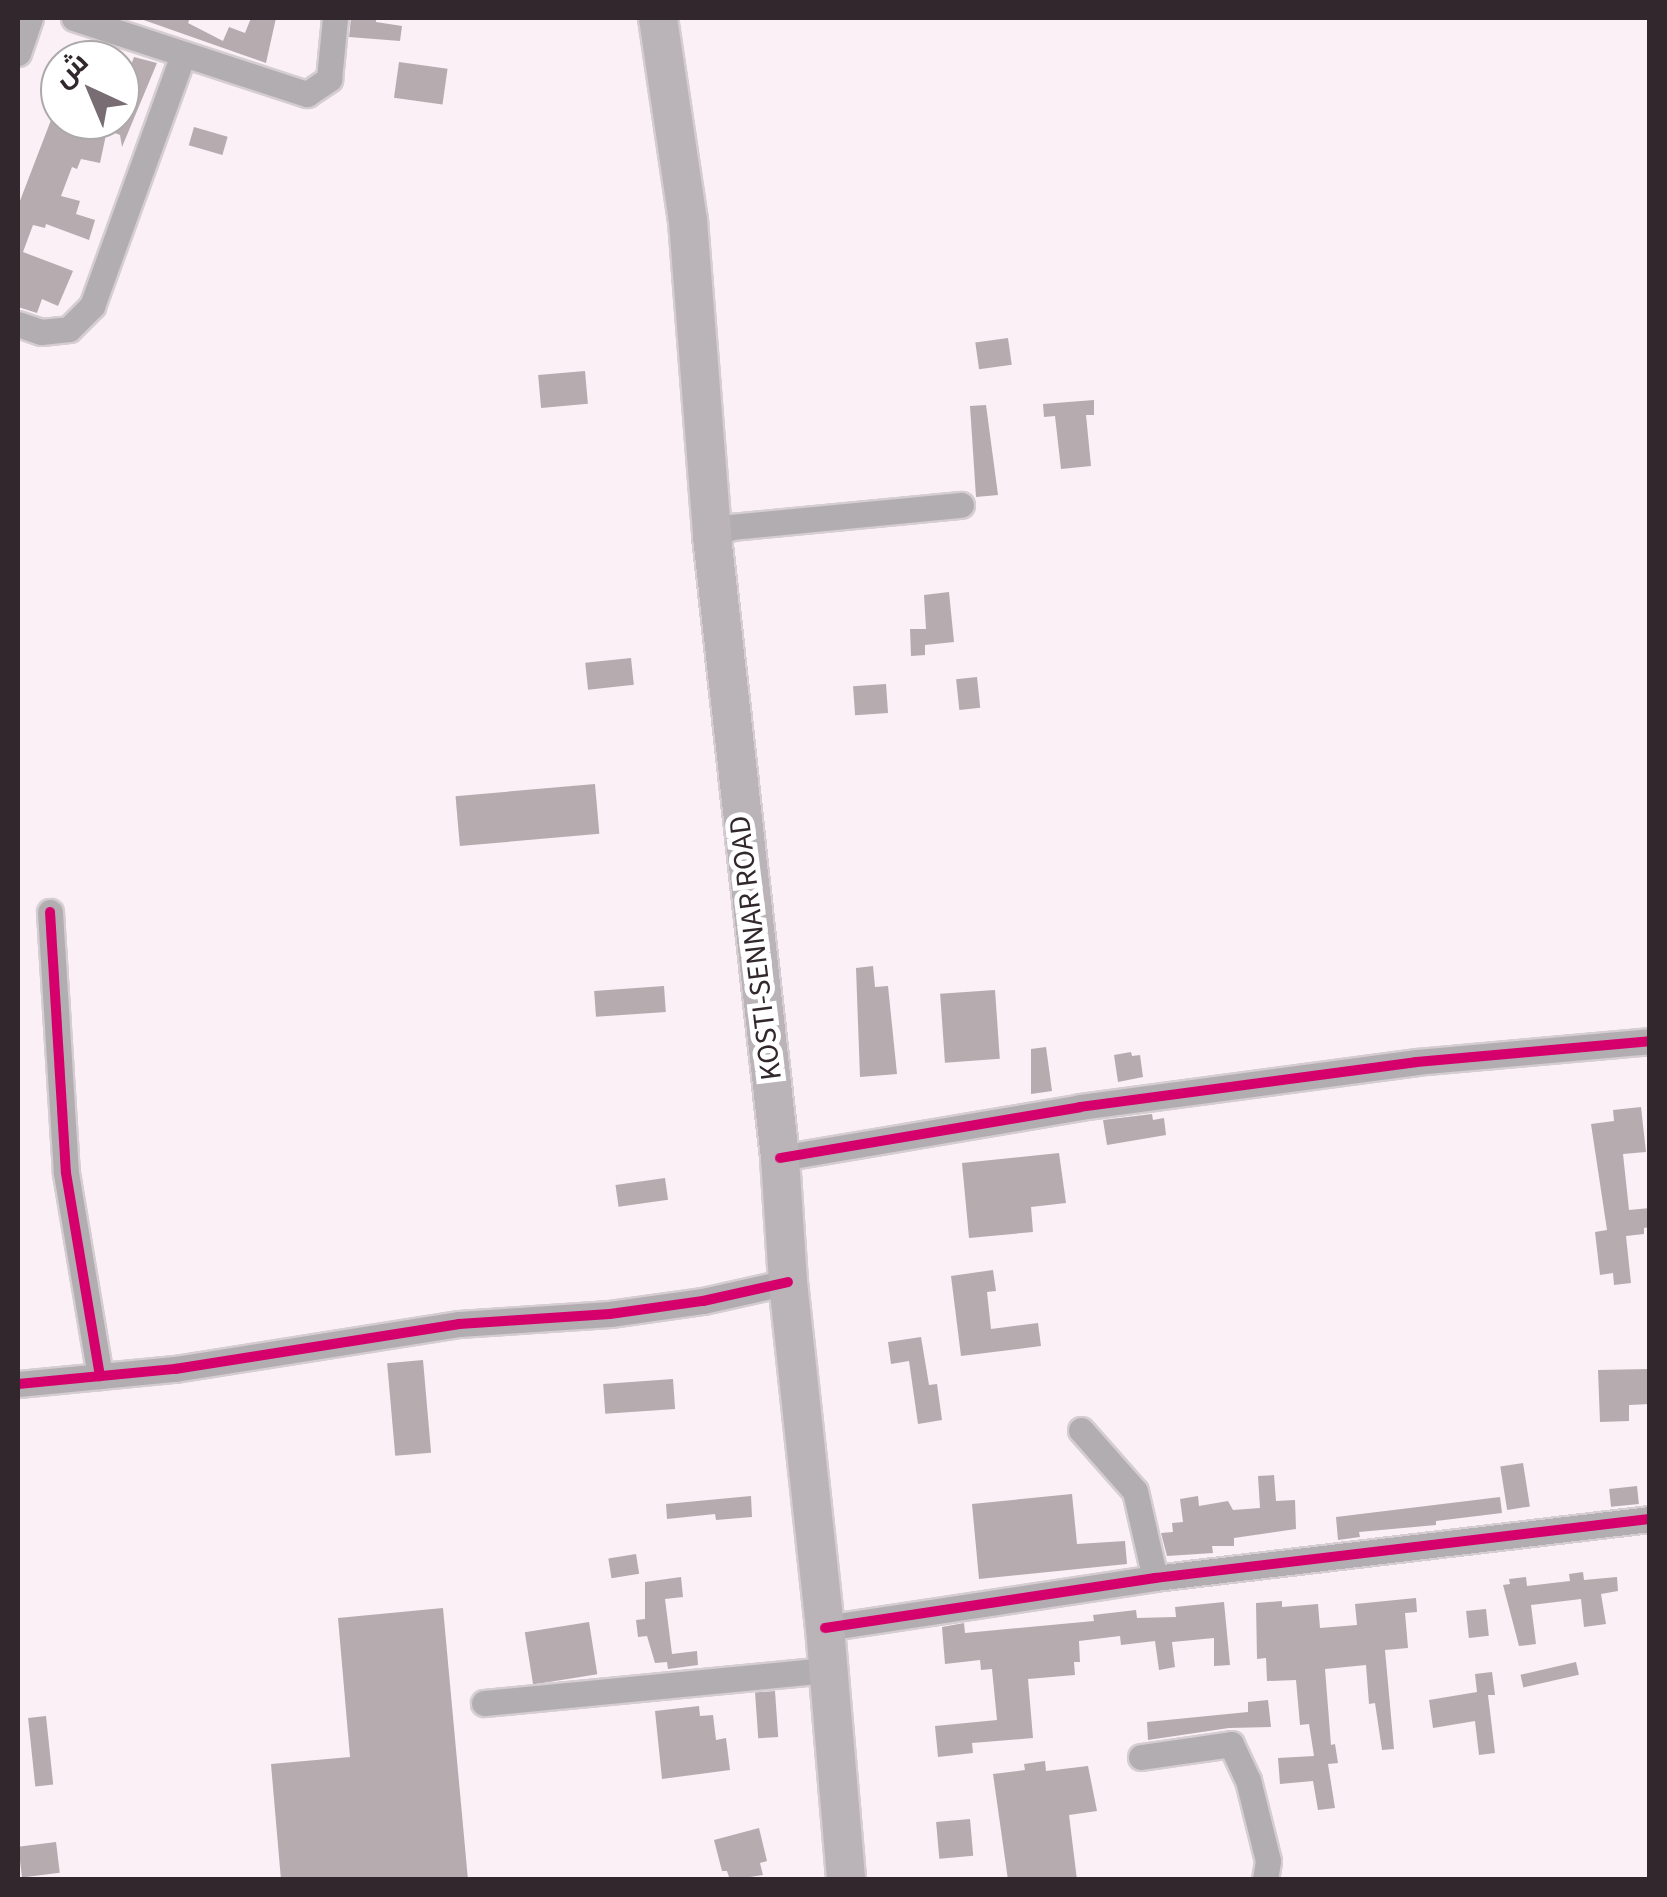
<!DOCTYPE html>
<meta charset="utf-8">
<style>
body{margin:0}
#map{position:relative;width:1667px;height:1897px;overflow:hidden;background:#faf0f5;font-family:"Source Sans 3",Cairo,sans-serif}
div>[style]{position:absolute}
.building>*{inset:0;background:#b6acaf;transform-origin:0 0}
.roads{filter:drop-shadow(2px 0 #d5cdd1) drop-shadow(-2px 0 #d5cdd1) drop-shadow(0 2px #d5cdd1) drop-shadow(0 -2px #d5cdd1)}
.minor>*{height:25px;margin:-12.5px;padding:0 12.5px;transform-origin:12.5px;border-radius:12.5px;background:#b1adb0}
.highway>*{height:38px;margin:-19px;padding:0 19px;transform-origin:19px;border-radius:19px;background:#bab4b9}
.cycleway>*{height:10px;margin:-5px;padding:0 5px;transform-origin:5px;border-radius:5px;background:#d6006c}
span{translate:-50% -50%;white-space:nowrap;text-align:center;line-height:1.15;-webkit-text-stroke:10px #fff;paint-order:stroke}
.street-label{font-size:30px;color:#31272c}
.frame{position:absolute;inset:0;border:20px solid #31272c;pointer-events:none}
.north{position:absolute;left:40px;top:40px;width:100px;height:100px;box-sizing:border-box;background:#fff;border:2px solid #ada9ab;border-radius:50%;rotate:316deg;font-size:28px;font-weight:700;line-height:40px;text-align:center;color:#31272c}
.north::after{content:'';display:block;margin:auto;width:35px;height:45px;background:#776d72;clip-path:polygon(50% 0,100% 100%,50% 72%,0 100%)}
</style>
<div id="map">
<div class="building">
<i style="clip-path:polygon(138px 18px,190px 18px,188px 23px,223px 41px,229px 27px,245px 33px,251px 18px,276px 18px,266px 63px)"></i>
<i style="clip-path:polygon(351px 18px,376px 18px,376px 22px,402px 26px,400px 41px,349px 37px)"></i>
<i style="clip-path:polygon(134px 57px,157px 63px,122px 147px,120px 135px,107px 130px,100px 163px,81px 159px,77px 169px,72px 167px,61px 196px,80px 201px,76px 214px,95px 220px,89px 240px,46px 224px,45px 228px,33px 225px,23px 252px,73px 271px,58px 306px,42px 299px,37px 313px,18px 307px,18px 206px,51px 120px,120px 120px,120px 95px)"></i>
<i style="left:399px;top:62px;width:49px;height:36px;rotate:8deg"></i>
<i style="left:194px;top:127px;width:35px;height:19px;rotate:16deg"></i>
<i style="left:1008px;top:338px;width:27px;height:33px;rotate:82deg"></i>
<i style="left:585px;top:371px;width:33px;height:47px;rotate:85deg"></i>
<i style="clip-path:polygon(1094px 400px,1094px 415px,1086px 415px,1091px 466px,1061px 469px,1055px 416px,1044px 417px,1043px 404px)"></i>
<i style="clip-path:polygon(986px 405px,998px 495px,976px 497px,970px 406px)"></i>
<i style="clip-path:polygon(949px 592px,954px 642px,925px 645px,925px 655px,911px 656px,910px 629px,926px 629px,924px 595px)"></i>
<i style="left:631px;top:658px;width:27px;height:46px;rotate:84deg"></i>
<i style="left:977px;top:677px;width:31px;height:21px;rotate:84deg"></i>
<i style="left:886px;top:684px;width:29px;height:33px;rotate:86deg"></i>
<i style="left:595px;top:784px;width:50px;height:140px;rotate:85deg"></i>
<i style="clip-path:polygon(873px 966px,875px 987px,888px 986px,897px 1074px,860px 1077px,856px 968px)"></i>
<i style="left:664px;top:986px;width:26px;height:70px;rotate:86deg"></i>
<i style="left:995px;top:990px;width:69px;height:55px;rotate:86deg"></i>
<i style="clip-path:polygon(1046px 1047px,1052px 1091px,1031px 1094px,1031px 1049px)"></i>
<i style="clip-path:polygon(1131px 1052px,1132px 1056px,1140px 1055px,1143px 1077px,1118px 1082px,1114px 1055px)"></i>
<i style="clip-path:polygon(1641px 1107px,1646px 1152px,1623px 1154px,1629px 1210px,1650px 1208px,1650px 1227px,1644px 1228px,1644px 1234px,1626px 1236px,1631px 1283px,1614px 1285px,1613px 1273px,1600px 1275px,1595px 1232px,1607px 1230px,1591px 1124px,1614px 1121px,1613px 1110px)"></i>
<i style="clip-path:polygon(1152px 1114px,1153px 1120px,1164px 1118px,1166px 1135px,1107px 1145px,1103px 1120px)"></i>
<i style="clip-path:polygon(1059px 1153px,1066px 1203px,1031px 1207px,1033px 1232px,969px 1238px,962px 1163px)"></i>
<i style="left:665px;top:1178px;width:22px;height:50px;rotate:82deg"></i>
<i style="clip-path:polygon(993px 1270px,996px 1291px,987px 1292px,991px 1329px,1038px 1323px,1041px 1346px,961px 1356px,951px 1276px)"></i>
<i style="clip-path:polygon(921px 1337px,929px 1385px,937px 1384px,942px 1420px,918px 1424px,909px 1361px,891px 1364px,888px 1342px)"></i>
<i style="left:423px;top:1360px;width:93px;height:36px;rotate:85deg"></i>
<i style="clip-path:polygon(1650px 1369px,1650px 1404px,1629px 1405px,1629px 1421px,1600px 1422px,1598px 1370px)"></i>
<i style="left:673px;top:1379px;width:30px;height:70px;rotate:86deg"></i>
<i style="left:1523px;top:1463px;width:44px;height:23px;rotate:81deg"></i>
<i style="clip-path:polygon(1274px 1475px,1276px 1501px,1295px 1500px,1296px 1529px,1234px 1538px,1234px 1546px,1212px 1546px,1213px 1553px,1167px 1556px,1161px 1533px,1173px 1532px,1172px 1523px,1183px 1522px,1180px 1499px,1198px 1496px,1199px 1506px,1228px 1501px,1233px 1510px,1260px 1508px,1258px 1476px)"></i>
<i style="left:1637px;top:1486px;width:18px;height:28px;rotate:84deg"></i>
<i style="clip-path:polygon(1072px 1494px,1077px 1544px,1125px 1541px,1127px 1564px,979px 1579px,972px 1504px)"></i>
<i style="clip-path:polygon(751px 1496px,752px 1517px,716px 1520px,715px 1514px,667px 1519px,666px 1504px)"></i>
<i style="clip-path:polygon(1500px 1497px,1502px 1513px,1436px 1521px,1436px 1525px,1359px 1532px,1360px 1537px,1338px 1540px,1336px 1517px)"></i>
<i style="left:636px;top:1554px;width:20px;height:28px;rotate:81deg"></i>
<i style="clip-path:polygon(1583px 1572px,1584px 1580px,1617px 1577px,1618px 1591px,1601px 1594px,1606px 1624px,1584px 1627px,1581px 1599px,1531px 1605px,1536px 1644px,1519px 1646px,1503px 1585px,1510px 1584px,1509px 1579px,1526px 1577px,1527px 1586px,1570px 1581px,1569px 1574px)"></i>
<i style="clip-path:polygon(681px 1577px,683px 1597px,665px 1599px,672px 1654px,697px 1651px,698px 1665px,668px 1669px,667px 1662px,655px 1663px,647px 1636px,638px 1637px,636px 1620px,645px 1619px,645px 1582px)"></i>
<i style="clip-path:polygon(1416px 1598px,1417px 1612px,1405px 1613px,1408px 1648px,1385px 1650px,1394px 1749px,1382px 1750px,1375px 1703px,1369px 1704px,1366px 1665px,1325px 1669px,1331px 1745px,1335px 1744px,1338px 1763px,1328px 1764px,1335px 1808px,1318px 1810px,1313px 1781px,1280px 1784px,1278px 1758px,1314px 1756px,1309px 1724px,1300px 1725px,1296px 1680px,1267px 1681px,1266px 1658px,1257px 1659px,1256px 1603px,1282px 1601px,1282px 1607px,1318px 1604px,1320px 1628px,1357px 1625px,1355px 1604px)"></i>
<i style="clip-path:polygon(1224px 1602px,1230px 1665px,1214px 1666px,1214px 1638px,1172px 1642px,1175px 1667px,1159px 1670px,1155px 1641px,1121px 1645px,1120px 1636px,1079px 1641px,1080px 1662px,1074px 1662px,1075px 1675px,1028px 1679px,1033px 1738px,972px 1743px,973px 1753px,938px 1757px,935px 1726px,997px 1720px,992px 1669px,981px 1670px,980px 1660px,945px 1664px,942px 1627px,964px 1623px,965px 1633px,1094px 1621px,1093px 1615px,1136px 1610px,1137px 1618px,1176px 1617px,1175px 1607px)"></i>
<i style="clip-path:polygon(443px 1608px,468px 1880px,281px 1880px,271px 1764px,350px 1757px,338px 1618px)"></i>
<i style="left:1486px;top:1609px;width:27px;height:20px;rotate:84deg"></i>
<i style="left:589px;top:1622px;width:53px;height:65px;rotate:81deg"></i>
<i style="left:1576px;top:1662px;width:13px;height:57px;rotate:77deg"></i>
<i style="clip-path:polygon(1492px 1672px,1495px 1695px,1488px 1695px,1495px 1753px,1479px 1755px,1475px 1721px,1433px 1728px,1429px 1700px,1477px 1692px,1475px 1674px)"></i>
<i style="left:775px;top:1691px;width:46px;height:20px;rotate:86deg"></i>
<i style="clip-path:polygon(1268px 1700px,1271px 1727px,1229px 1728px,1148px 1740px,1147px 1722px,1248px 1712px,1248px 1702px)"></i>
<i style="clip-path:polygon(699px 1706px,700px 1716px,713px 1715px,716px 1740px,726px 1738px,730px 1770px,662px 1779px,655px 1711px)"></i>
<i style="left:46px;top:1716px;width:69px;height:18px;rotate:84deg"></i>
<i style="clip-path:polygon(1045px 1761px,1046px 1771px,1088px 1766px,1097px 1811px,1069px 1815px,1077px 1880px,1008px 1880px,993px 1774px,1025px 1770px,1024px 1764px)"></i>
<i style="left:970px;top:1819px;width:37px;height:34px;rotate:85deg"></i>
<i style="clip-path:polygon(759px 1828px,767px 1861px,760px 1863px,763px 1875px,730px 1880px,727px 1871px,722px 1871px,714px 1840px)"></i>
<i style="left:56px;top:1842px;width:31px;height:38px;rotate:83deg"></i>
</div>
<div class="roads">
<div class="minor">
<i style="left:74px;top:18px;width:245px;rotate:18.1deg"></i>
<i style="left:307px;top:94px;width:27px;rotate:-34deg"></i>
<i style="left:329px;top:79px;width:61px;rotate:-84.4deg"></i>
<i style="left:18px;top:53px;width:37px;rotate:-71deg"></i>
<i style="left:18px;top:324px;width:24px;rotate:19deg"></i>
<i style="left:41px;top:332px;width:28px;rotate:-6deg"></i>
<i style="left:69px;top:329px;width:33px;rotate:-45deg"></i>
<i style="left:92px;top:306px;width:268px;rotate:-70.1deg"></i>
<i style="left:712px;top:536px;width:21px;rotate:-25deg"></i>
<i style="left:731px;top:527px;width:231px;rotate:-5.5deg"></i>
<i style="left:50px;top:912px;width:261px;rotate:86.5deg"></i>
<i style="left:66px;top:1173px;width:206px;rotate:80.5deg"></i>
<i style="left:780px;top:1158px;width:304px;rotate:-9.6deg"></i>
<i style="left:1080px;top:1107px;width:339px;rotate:-7.6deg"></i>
<i style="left:1416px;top:1062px;width:235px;rotate:-5.1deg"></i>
<i style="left:18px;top:1384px;width:158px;rotate:-5.5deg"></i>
<i style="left:175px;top:1369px;width:288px;rotate:-9deg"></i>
<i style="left:459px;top:1324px;width:151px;rotate:-3.8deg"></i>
<i style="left:610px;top:1314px;width:94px;rotate:-8deg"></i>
<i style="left:703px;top:1301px;width:87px;rotate:-12.6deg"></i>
<i style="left:1081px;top:1430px;width:81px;rotate:48.5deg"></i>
<i style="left:1135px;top:1491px;width:89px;rotate:77.1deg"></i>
<i style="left:825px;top:1628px;width:334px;rotate:-8.6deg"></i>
<i style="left:1155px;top:1578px;width:499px;rotate:-6.8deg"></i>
<i style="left:484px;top:1703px;width:345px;rotate:-5.5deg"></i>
<i style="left:1141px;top:1757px;width:91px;rotate:-8.2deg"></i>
<i style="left:1231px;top:1744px;width:40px;rotate:65deg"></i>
<i style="left:1248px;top:1780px;width:83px;rotate:76.1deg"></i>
<i style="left:1268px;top:1861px;width:19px;rotate:99deg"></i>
</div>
<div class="highway">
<i style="left:658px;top:18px;width:205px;rotate:81.6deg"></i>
<i style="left:688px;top:221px;width:316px;rotate:85.6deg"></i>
<i style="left:712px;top:536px;width:626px;rotate:83.76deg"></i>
<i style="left:780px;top:1158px;width:124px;rotate:86.3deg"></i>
<i style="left:788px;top:1282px;width:348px;rotate:83.9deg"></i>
<i style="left:825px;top:1628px;width:253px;rotate:85.2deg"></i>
</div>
</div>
<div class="cycleway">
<i style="left:50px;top:912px;width:261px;rotate:86.5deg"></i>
<i style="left:66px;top:1173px;width:206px;rotate:80.5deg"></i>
<i style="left:780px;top:1158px;width:304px;rotate:-9.6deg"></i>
<i style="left:1080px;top:1107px;width:339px;rotate:-7.6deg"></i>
<i style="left:1416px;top:1062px;width:235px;rotate:-5.1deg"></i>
<i style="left:18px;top:1384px;width:158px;rotate:-5.5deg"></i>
<i style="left:175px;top:1369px;width:288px;rotate:-9deg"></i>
<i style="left:459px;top:1324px;width:151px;rotate:-3.8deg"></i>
<i style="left:610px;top:1314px;width:94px;rotate:-8deg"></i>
<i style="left:703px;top:1301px;width:87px;rotate:-12.6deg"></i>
<i style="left:825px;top:1628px;width:334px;rotate:-8.6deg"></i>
<i style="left:1155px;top:1578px;width:499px;rotate:-6.8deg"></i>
</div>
<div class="street-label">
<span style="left:756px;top:948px;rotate:-97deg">KOSTI-SENNAR ROAD</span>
</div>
<div class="frame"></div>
<div class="north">ش</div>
</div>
